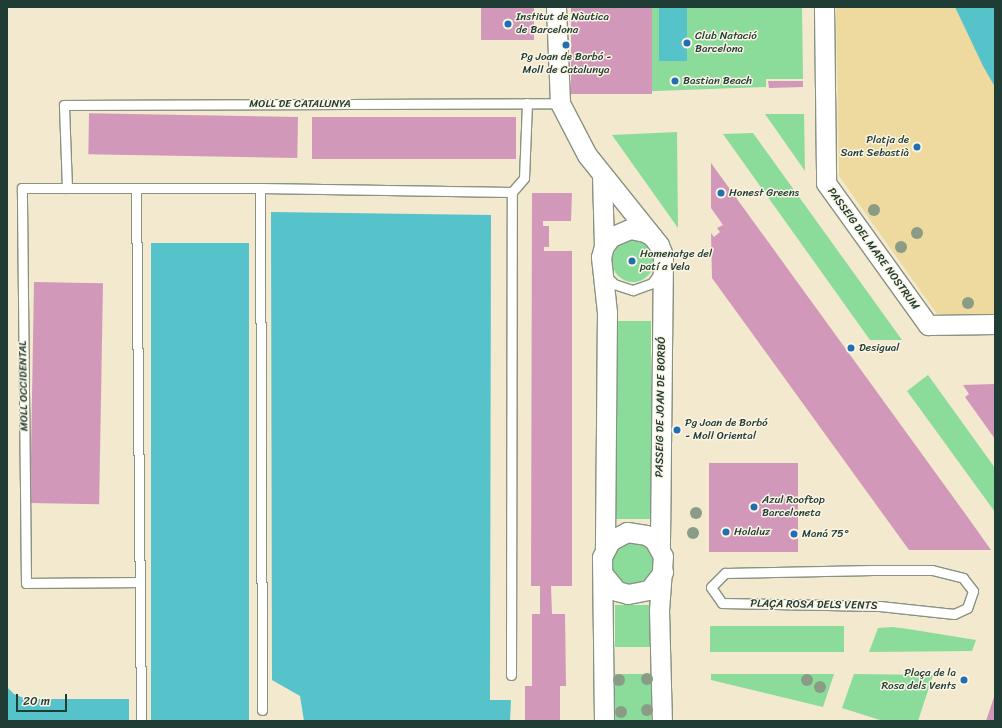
<!DOCTYPE html>
<meta charset="utf-8">
<style>
body{margin:0}
#map{position:relative;width:1002px;height:728px;overflow:hidden;background:#f2e9ce;font-family:Sriracha,sans-serif}
div>[style]{position:absolute}
.green>*{inset:0;background:#8bdb9b;transform-origin:0 0}
.round{border-radius:50%}
.sand>*{inset:0;background:#eeda9e}
.water>*{inset:0;background:#56c3cb;transform-origin:0 0}
.building>*{inset:0;background:#d298ba;transform-origin:0 0}
.roads{filter:drop-shadow(1px 0 #889381) drop-shadow(-1px 0 #889381) drop-shadow(0 1px #889381) drop-shadow(0 -1px #889381)}
.lane>*{height:9px;margin:-4.5px;padding:0 4.5px;transform-origin:4.5px;border-radius:4.5px;background:#fff}
.street>*{height:19px;margin:-9.5px;padding:0 9.5px;transform-origin:9.5px;border-radius:9.5px;background:#fff}
.trees>*{width:12px;height:12px;margin:-6px;border-radius:50%;background:#8a9c85}
.dots>*{width:11px;height:11px;translate:-50% -50%;box-sizing:border-box;border:2px solid #fcf5e5;border-radius:50%}
span{translate:-50% -50%;white-space:nowrap;text-align:center;line-height:1.15;-webkit-text-stroke:3px #fcf5e5;paint-order:stroke}
.poi-label{font-size:11px;color:#1f3d34}
.left{translate:0 -50%;text-align:left}
.right{translate:-100% -50%;text-align:right}
.street-label{font-size:11px;color:#1f3d34}
.frame{position:absolute;inset:0;border:8px solid #1f3d34;pointer-events:none}
.scale{position:absolute;left:16px;top:694px;width:51px;height:18px;box-sizing:border-box;border:2px solid #1f3d34;border-top:0;padding-left:5px;font-size:12px;line-height:14px;white-space:nowrap;color:#1f3d34;-webkit-text-stroke:3px #fcf5e5;paint-order:stroke}
</style>
<div id="map">
<div class="green">
<i style="clip-path:polygon(571px 7px,802px 7px,803px 79px,766px 79px,766px 87px,575px 94px)"></i>
<i style="clip-path:polygon(765px 114px,804px 114px,805px 171px)"></i>
<i style="clip-path:polygon(677px 132px,678px 228px,612px 135px)"></i>
<i style="clip-path:polygon(753px 133px,902px 340px,870px 340px,723px 134px)"></i>
<i class="round" style="left:612px;top:240px;width:42px;height:42px"></i>
<i style="left:615px;top:321px;width:36px;height:198px"></i>
<i style="clip-path:polygon(928px 375px,995px 468px,995px 512px,907px 391px)"></i>
<i class="round" style="left:611px;top:542px;width:42px;height:42px"></i>
<i style="left:615px;top:605px;width:35px;height:42px"></i>
<i style="left:710px;top:626px;width:134px;height:26px"></i>
<i style="clip-path:polygon(893px 627px,908px 629px,976px 640px,972px 651px,869px 652px,878px 628px)"></i>
<i style="left:615px;top:674px;width:36px;height:47px"></i>
<i style="clip-path:polygon(711px 674px,834px 674px,823px 707px,711px 680px)"></i>
<i style="clip-path:polygon(854px 674px,933px 675px,918px 721px,883px 721px,842px 708px)"></i>
</div>
<div class="sand">
<i style="clip-path:polygon(836px 7px,955px 7px,995px 87px,995px 314px,937px 314px,839px 176px)"></i>
</div>
<div class="water">
<i style="left:659px;top:7px;width:28px;height:54px"></i>
<i style="clip-path:polygon(955px 7px,995px 7px,995px 87px,983px 66px)"></i>
<i style="clip-path:polygon(271px 212px,491px 215px,490px 700px,511px 700px,510px 721px,304px 721px,300px 696px,272px 680px)"></i>
<i style="left:151px;top:243px;width:98px;height:478px"></i>
<i style="clip-path:polygon(7px 687px,14px 694px,26px 699px,129px 699px,129px 721px,7px 721px)"></i>
</div>
<div class="building">
<i style="left:481px;top:7px;width:53px;height:33px"></i>
<i style="left:571px;top:7px;width:81px;height:87px"></i>
<i style="clip-path:polygon(768px 81px,803px 81px,803px 87px,769px 88px)"></i>
<i style="left:298px;top:117px;width:41px;height:209px;rotate:91deg"></i>
<i style="left:312px;top:117px;width:204px;height:42px"></i>
<i style="clip-path:polygon(711px 163px,969px 519px,991px 550px,909px 550px,712px 278px,711px 233px,714px 237px,720px 232px,717px 228px,723px 225px,711px 208px)"></i>
<i style="clip-path:polygon(532px 193px,572px 193px,571px 221px,543px 221px,543px 226px,549px 226px,549px 247px,544px 247px,544px 251px,572px 251px,572px 586px,551px 586px,552px 614px,565px 614px,566px 686px,560px 686px,560px 721px,525px 721px,525px 686px,532px 686px,532px 614px,540px 614px,540px 586px,531px 586px)"></i>
<i style="left:34px;top:282px;width:69px;height:221px;rotate:1deg"></i>
<i style="clip-path:polygon(995px 384px,995px 439px,965px 397px,969px 394px,963px 385px)"></i>
<i style="left:709px;top:463px;width:89px;height:89px"></i>
<i style="clip-path:polygon(995px 694px,995px 721px,986px 721px)"></i>
</div>
<div class="roads">
<div class="lane">
<i style="left:67px;top:188px;width:83px;rotate:-92.1deg"></i>
<i style="left:64px;top:105px;width:496px;rotate:-0.2deg"></i>
<i style="left:136px;top:188px;width:533px;rotate:89.46deg"></i>
<i style="left:260px;top:188px;width:522px;rotate:89.78deg"></i>
<i style="left:606px;top:276px;width:11px;rotate:45deg"></i>
<i style="left:614px;top:284px;width:20px;rotate:18deg"></i>
<i style="left:633px;top:290px;width:20px;rotate:-20deg"></i>
<i style="left:652px;top:283px;width:14px;rotate:-54deg"></i>
<i style="left:873px;top:570px;width:59px"></i>
<i style="left:932px;top:570px;width:32px;rotate:14deg"></i>
<i style="left:963px;top:578px;width:16px;rotate:52deg"></i>
<i style="left:973px;top:591px;width:18px;rotate:109deg"></i>
<i style="left:967px;top:608px;width:14px;rotate:155deg"></i>
<i style="left:954px;top:614px;width:75px;rotate:-173.9deg"></i>
<i style="left:879px;top:606px;width:157px;rotate:-178.9deg"></i>
<i style="left:722px;top:603px;width:19px;rotate:-125deg"></i>
<i style="left:711px;top:587px;width:20px;rotate:-45deg"></i>
<i style="left:725px;top:573px;width:148px;rotate:-1.2deg"></i>
<i style="left:140px;top:582px;width:114px;rotate:179.5deg"></i>
<i style="left:26px;top:583px;width:395px;rotate:-90.6deg"></i>
<i style="left:22px;top:188px;width:238px"></i>
<i style="left:260px;top:188px;width:252px;rotate:0.9deg"></i>
<i style="left:511px;top:675px;width:483px;rotate:-89.9deg"></i>
<i style="left:512px;top:192px;width:18px;rotate:-49deg"></i>
<i style="left:524px;top:178px;width:75px;rotate:-87.7deg"></i>
</div>
<div class="street">
<i style="left:556px;top:7px;width:96px;rotate:87.6deg"></i>
<i style="left:560px;top:103px;width:59px;rotate:62.6deg"></i>
<i style="left:587px;top:155px;width:115px;rotate:51.3deg"></i>
<i style="left:659px;top:245px;width:11px;rotate:68deg"></i>
<i style="left:663px;top:255px;width:293px;rotate:90.6deg"></i>
<i style="left:824px;top:7px;width:176px;rotate:89.3deg"></i>
<i style="left:826px;top:183px;width:175px;rotate:54.3deg"></i>
<i style="left:928px;top:325px;width:67px;rotate:-0.9deg"></i>
<i style="left:602px;top:175px;width:71px;rotate:88.4deg"></i>
<i style="left:604px;top:246px;width:11px;rotate:105deg"></i>
<i style="left:601px;top:257px;width:55px;rotate:83.8deg"></i>
<i style="left:607px;top:312px;width:237px;rotate:90.5deg"></i>
<i style="left:604px;top:246px;width:11px;rotate:-52deg"></i>
<i style="left:611px;top:237px;width:21px;rotate:-23deg"></i>
<i style="left:630px;top:229px;width:15px;rotate:11deg"></i>
<i style="left:645px;top:232px;width:8px;rotate:30deg"></i>
<i style="left:603px;top:574px;width:22px;rotate:51deg"></i>
<i style="left:617px;top:591px;width:11px;rotate:15deg"></i>
<i style="left:628px;top:594px;width:21px;rotate:-11deg"></i>
<i style="left:649px;top:590px;width:23px;rotate:-52deg"></i>
<i style="left:604px;top:721px;width:164px;rotate:-90.7deg"></i>
<i style="left:602px;top:557px;width:18px;rotate:-63deg"></i>
<i style="left:610px;top:541px;width:19px;rotate:-28deg"></i>
<i style="left:627px;top:532px;width:19px;rotate:9deg"></i>
<i style="left:646px;top:535px;width:9px;rotate:32deg"></i>
<i style="left:654px;top:540px;width:18px;rotate:61deg"></i>
<i style="left:663px;top:556px;width:54px;rotate:94.2deg"></i>
<i style="left:659px;top:610px;width:111px;rotate:88.5deg"></i>
</div>
</div>
<div class="trees">
<i style="left:874px;top:210px"></i>
<i style="left:917px;top:233px"></i>
<i style="left:901px;top:247px"></i>
<i style="left:968px;top:303px"></i>
<i style="left:696px;top:513px"></i>
<i style="left:693px;top:533px"></i>
<i style="left:647px;top:679px"></i>
<i style="left:619px;top:680px"></i>
<i style="left:807px;top:680px"></i>
<i style="left:820px;top:687px"></i>
<i style="left:647px;top:710px"></i>
<i style="left:621px;top:712px"></i>
</div>
<div class="dots">
<i style="left:508px;top:24px;background:#1f6fb2"></i>
<i style="left:687px;top:43px;background:#1f6fb2"></i>
<i style="left:566px;top:45px;background:#1f6fb2"></i>
<i style="left:675px;top:81px;background:#1f6fb2"></i>
<i style="left:917px;top:147px;background:#1f6fb2"></i>
<i style="left:721px;top:193px;background:#1f6fb2"></i>
<i style="left:632px;top:261px;background:#1f6fb2"></i>
<i style="left:851px;top:348px;background:#1f6fb2"></i>
<i style="left:677px;top:430px;background:#1f6fb2"></i>
<i style="left:754px;top:507px;background:#1f6fb2"></i>
<i style="left:726px;top:532px;background:#1f6fb2"></i>
<i style="left:794px;top:534px;background:#1f6fb2"></i>
<i style="left:964px;top:680px;background:#1f6fb2"></i>
</div>
<div class="poi-label">
<span class="left" style="left:516px;top:24px">Institut de Nàutica<br>de Barcelona</span>
<span class="left" style="left:695px;top:43px">Club Natació<br>Barcelona</span>
<span style="left:566px;top:64px">Pg Joan de Borbó -<br>Moll de Catalunya</span>
<span class="left" style="left:683px;top:81px">Bastian Beach</span>
<span class="right" style="left:909px;top:147px">Platja de<br>Sant Sebastià</span>
<span class="left" style="left:729px;top:193px">Honest Greens</span>
<span class="left" style="left:640px;top:261px">Homenatge del<br>patí a Vela</span>
<span class="left" style="left:859px;top:348px">Desigual</span>
<span class="left" style="left:685px;top:430px">Pg Joan de Borbó<br>- Moll Oriental</span>
<span class="left" style="left:762px;top:507px">Azul Rooftop<br>Barceloneta</span>
<span class="left" style="left:734px;top:532px">Holaluz</span>
<span class="left" style="left:802px;top:534px">Maná 75°</span>
<span class="right" style="left:956px;top:680px">Plaça de la<br>Rosa dels Vents</span>
</div>
<div class="street-label">
<span style="left:300px;top:104px">MOLL DE CATALUNYA</span>
<span style="left:873px;top:249px;rotate:54deg">PASSEIG DEL MARE NOSTRUM</span>
<span style="left:24px;top:386px;rotate:-91deg">MOLL OCCIDENTAL</span>
<span style="left:661px;top:407px;rotate:-89deg">PASSEIG DE JOAN DE BORBÓ</span>
<span style="left:814px;top:605px;rotate:1deg">PLAÇA ROSA DELS VENTS</span>
</div>
<div class="frame"></div>
<div class="scale">20 m</div>
</div>
